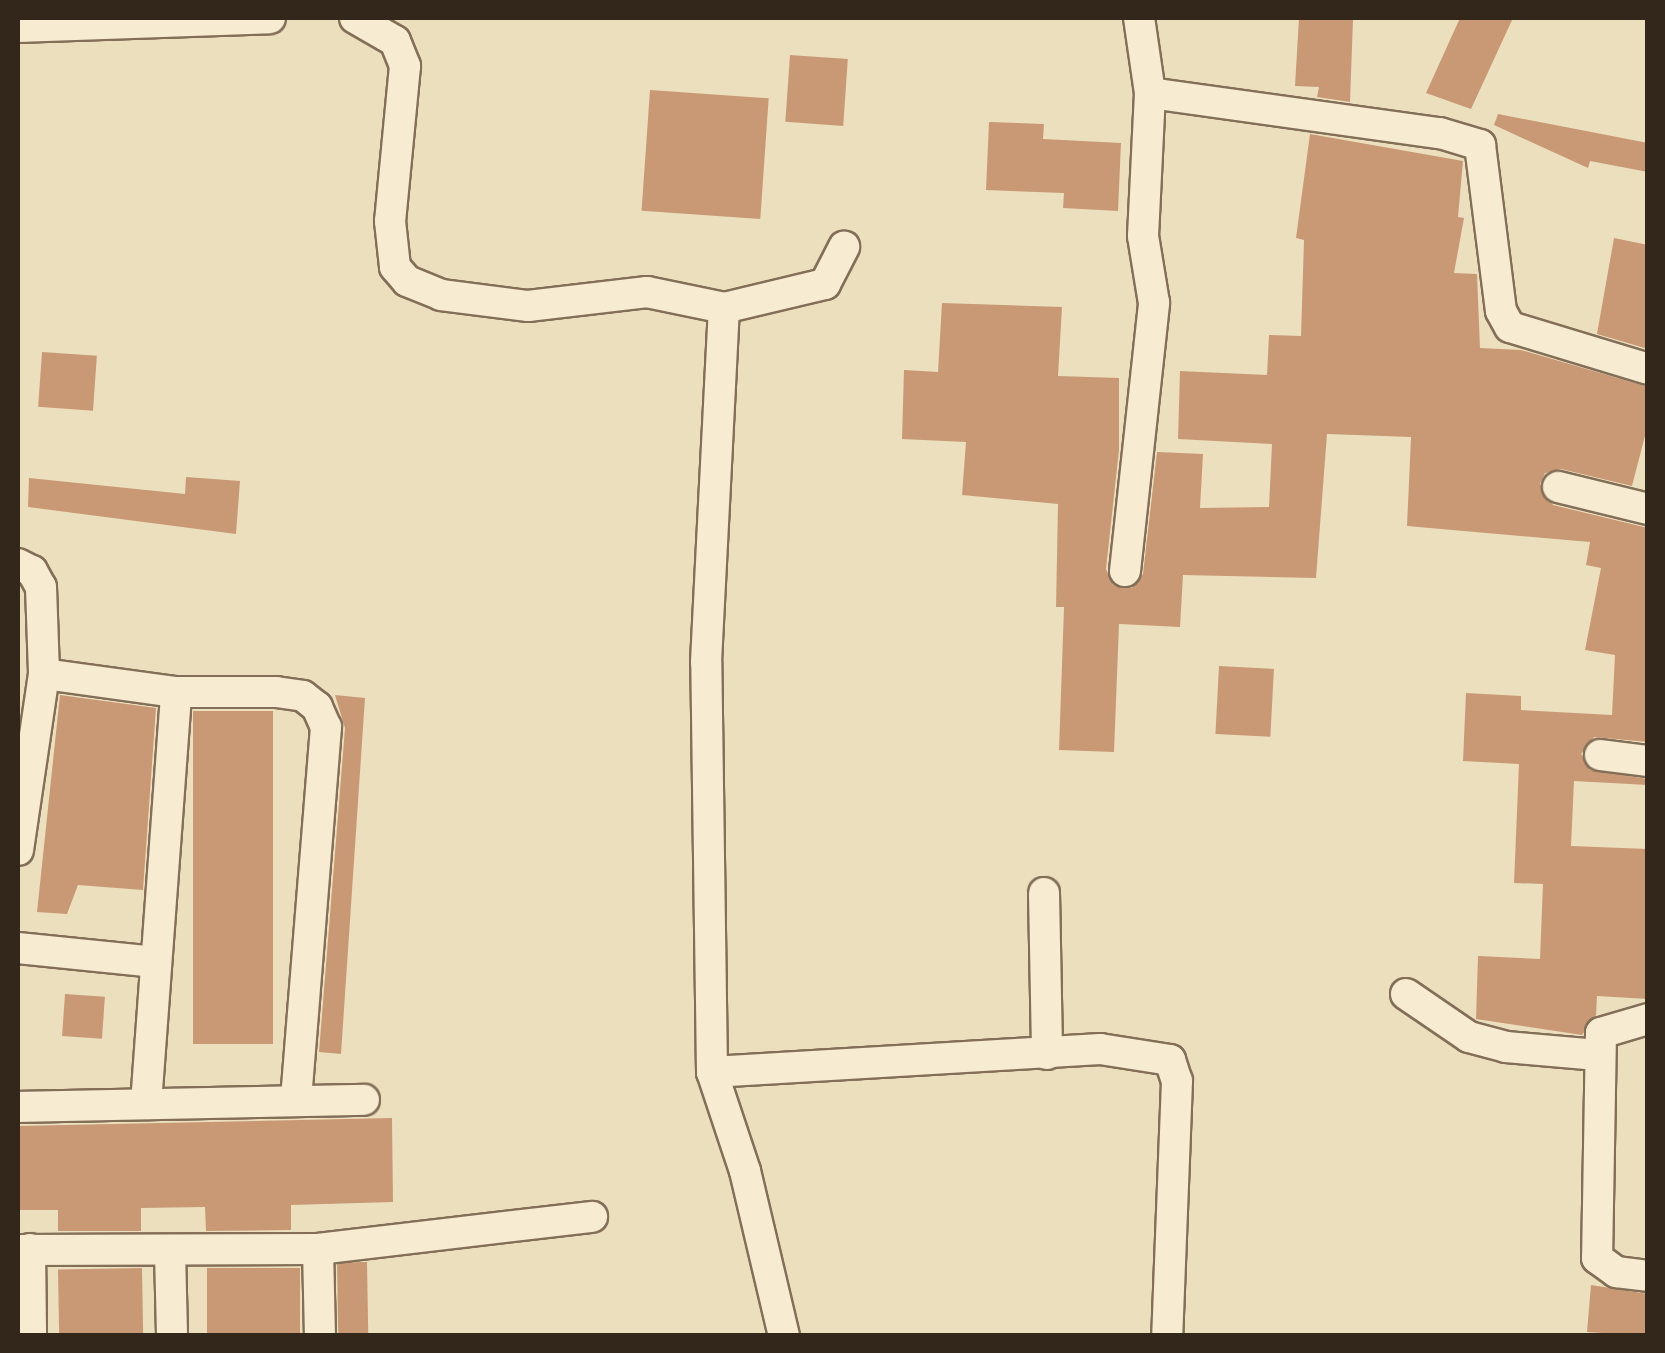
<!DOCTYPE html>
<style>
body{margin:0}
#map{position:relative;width:1665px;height:1353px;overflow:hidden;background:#ecdfbe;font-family:"Source Serif 4",serif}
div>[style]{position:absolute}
.building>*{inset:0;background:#c99975;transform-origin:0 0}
.roads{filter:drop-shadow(2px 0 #836f58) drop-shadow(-2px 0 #836f58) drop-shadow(0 2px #836f58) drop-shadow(0 -2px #836f58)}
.street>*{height:30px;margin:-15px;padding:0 15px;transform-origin:15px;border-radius:15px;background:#f7ecd1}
span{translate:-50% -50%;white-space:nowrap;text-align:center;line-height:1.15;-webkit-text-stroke:9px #f4e9cd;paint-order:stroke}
.frame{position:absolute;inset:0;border:20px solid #33271c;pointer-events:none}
</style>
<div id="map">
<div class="building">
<i style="clip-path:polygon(1299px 18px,1353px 20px,1350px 102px,1317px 97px,1319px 87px,1295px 86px)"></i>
<i style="clip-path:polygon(1460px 18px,1513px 18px,1471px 109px,1426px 93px)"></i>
<i style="left:790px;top:55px;width:58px;height:67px;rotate:4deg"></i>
<i style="left:650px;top:90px;width:119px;height:121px;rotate:4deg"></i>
<i style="clip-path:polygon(1498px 114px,1648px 143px,1648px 172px,1590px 161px,1588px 168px,1494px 125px)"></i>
<i style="clip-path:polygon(989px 122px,1044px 124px,1043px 139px,1121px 143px,1118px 211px,1063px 208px,1064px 193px,986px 190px)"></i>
<i style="clip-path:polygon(1310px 134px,1463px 161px,1458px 217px,1464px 218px,1454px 273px,1477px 274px,1480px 348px,1521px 350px,1648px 387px,1648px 424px,1632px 486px,1561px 469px,1545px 473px,1540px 484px,1553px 505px,1648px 528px,1648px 742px,1594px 737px,1581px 754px,1590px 770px,1648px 779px,1648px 785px,1574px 781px,1571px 846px,1648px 849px,1648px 999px,1597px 996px,1596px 1015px,1582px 1035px,1476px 1019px,1478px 956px,1540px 959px,1543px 884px,1514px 883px,1519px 764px,1463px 761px,1466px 693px,1521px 696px,1521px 710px,1612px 715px,1615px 655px,1585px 650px,1601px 568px,1586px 565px,1590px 542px,1407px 526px,1411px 437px,1327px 434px,1316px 578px,1183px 575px,1180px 627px,1119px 624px,1114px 752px,1059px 750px,1064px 607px,1056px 607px,1058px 504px,962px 495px,966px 442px,902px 439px,904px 370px,938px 372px,942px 303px,1062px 307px,1058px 376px,1119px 378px,1119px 450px,1106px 569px,1113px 585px,1132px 588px,1143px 574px,1157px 452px,1203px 454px,1200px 508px,1269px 507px,1272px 444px,1178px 439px,1180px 371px,1267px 375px,1269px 335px,1301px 336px,1304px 240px,1296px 238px)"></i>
<i style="clip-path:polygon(1614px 238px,1648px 245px,1648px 349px,1597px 334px)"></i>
<i style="left:42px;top:352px;width:55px;height:55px;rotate:4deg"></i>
<i style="clip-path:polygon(186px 477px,240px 481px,236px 534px,28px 507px,29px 478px,185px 494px)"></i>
<i style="left:1219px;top:666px;width:55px;height:68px;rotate:3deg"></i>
<i style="clip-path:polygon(60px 695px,156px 708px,143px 890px,78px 885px,67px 914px,37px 912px)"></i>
<i style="clip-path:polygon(335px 695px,365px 698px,341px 1054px,319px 1052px,345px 728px)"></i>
<i style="left:193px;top:711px;width:80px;height:333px"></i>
<i style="left:65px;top:994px;width:40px;height:42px;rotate:4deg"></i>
<i style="clip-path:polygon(392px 1118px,393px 1202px,291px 1205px,291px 1230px,206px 1231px,205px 1207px,141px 1208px,141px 1231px,58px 1231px,58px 1210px,18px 1210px,18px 1126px)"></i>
<i style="left:367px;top:1262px;width:74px;height:30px;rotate:89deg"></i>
<i style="left:142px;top:1268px;width:68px;height:84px;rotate:89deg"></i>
<i style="left:207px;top:1268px;width:93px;height:68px"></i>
<i style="clip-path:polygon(1591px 1285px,1648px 1294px,1648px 1336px,1587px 1332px)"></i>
</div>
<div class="roads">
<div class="street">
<i style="left:355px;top:18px;width:46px;rotate:29.9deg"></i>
<i style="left:395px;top:41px;width:27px;rotate:68deg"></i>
<i style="left:405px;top:66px;width:156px;rotate:95.5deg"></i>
<i style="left:390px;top:221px;width:46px;rotate:83.8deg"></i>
<i style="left:395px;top:267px;width:18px;rotate:49deg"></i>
<i style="left:407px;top:281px;width:37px;rotate:22deg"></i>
<i style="left:441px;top:295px;width:88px;rotate:7.2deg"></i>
<i style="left:528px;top:306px;width:120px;rotate:-6.7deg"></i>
<i style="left:647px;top:292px;width:79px;rotate:11.7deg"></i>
<i style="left:18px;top:27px;width:252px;rotate:-2deg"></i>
<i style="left:1150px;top:93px;width:293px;rotate:7.9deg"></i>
<i style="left:1440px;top:133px;width:42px;rotate:16.7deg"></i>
<i style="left:1480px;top:145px;width:167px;rotate:82.8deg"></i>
<i style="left:1501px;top:311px;width:18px;rotate:61deg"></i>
<i style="left:1510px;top:327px;width:144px;rotate:16.9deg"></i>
<i style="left:1558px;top:487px;width:93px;rotate:13.7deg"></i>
<i style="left:18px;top:564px;width:16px;rotate:27deg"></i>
<i style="left:32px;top:571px;width:18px;rotate:61deg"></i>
<i style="left:41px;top:587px;width:87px;rotate:88deg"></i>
<i style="left:44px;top:674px;width:178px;rotate:98.4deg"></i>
<i style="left:1125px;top:571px;width:270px;rotate:-83.8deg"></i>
<i style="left:1154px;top:303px;width:68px;rotate:-99.3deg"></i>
<i style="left:1143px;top:236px;width:143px;rotate:-87.2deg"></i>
<i style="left:1150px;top:93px;width:76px;rotate:-98.3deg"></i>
<i style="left:44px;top:674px;width:133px;rotate:7.8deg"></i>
<i style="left:176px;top:692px;width:100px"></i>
<i style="left:276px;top:692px;width:27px;rotate:8deg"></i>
<i style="left:303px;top:696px;width:18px;rotate:38deg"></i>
<i style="left:317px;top:707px;width:22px;rotate:66deg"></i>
<i style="left:326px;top:727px;width:373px;rotate:94.6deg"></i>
<i style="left:1600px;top:755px;width:48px;rotate:7.1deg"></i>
<i style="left:1044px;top:893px;width:161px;rotate:88.9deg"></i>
<i style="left:18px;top:948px;width:138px;rotate:5.8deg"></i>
<i style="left:1406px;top:994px;width:76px;rotate:34.3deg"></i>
<i style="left:1469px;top:1037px;width:38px;rotate:15deg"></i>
<i style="left:1506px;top:1047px;width:92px;rotate:5deg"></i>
<i style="left:1648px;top:1019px;width:49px;rotate:163.4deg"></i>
<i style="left:1601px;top:1033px;width:225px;rotate:91deg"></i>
<i style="left:1597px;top:1258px;width:24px;rotate:36deg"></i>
<i style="left:1616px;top:1272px;width:32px;rotate:7deg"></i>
<i style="left:712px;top:1072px;width:389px;rotate:-3.4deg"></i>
<i style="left:1100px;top:1049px;width:71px;rotate:8.9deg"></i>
<i style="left:1170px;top:1060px;width:22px;rotate:72deg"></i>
<i style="left:1177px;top:1081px;width:255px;rotate:92.2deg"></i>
<i style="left:146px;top:1104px;width:413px;rotate:-85.8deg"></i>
<i style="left:18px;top:1107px;width:346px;rotate:-1.2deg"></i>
<i style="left:30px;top:1249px;width:87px;rotate:89.3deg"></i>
<i style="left:318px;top:1249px;width:87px;rotate:88.7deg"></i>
<i style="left:18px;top:1250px;width:300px;rotate:-0.2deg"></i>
<i style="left:318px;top:1249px;width:276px;rotate:-6.7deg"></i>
<i style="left:170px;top:1252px;width:84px;rotate:88.6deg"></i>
<i style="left:784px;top:1336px;width:170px;rotate:-103.3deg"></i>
<i style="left:745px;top:1171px;width:104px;rotate:-108.4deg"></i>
<i style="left:712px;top:1072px;width:410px;rotate:-90.8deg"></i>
<i style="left:706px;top:662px;width:354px;rotate:-87.1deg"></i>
<i style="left:724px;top:308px;width:104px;rotate:-13.4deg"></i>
<i style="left:825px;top:284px;width:42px;rotate:-62.8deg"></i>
</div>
</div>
<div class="frame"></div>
</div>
